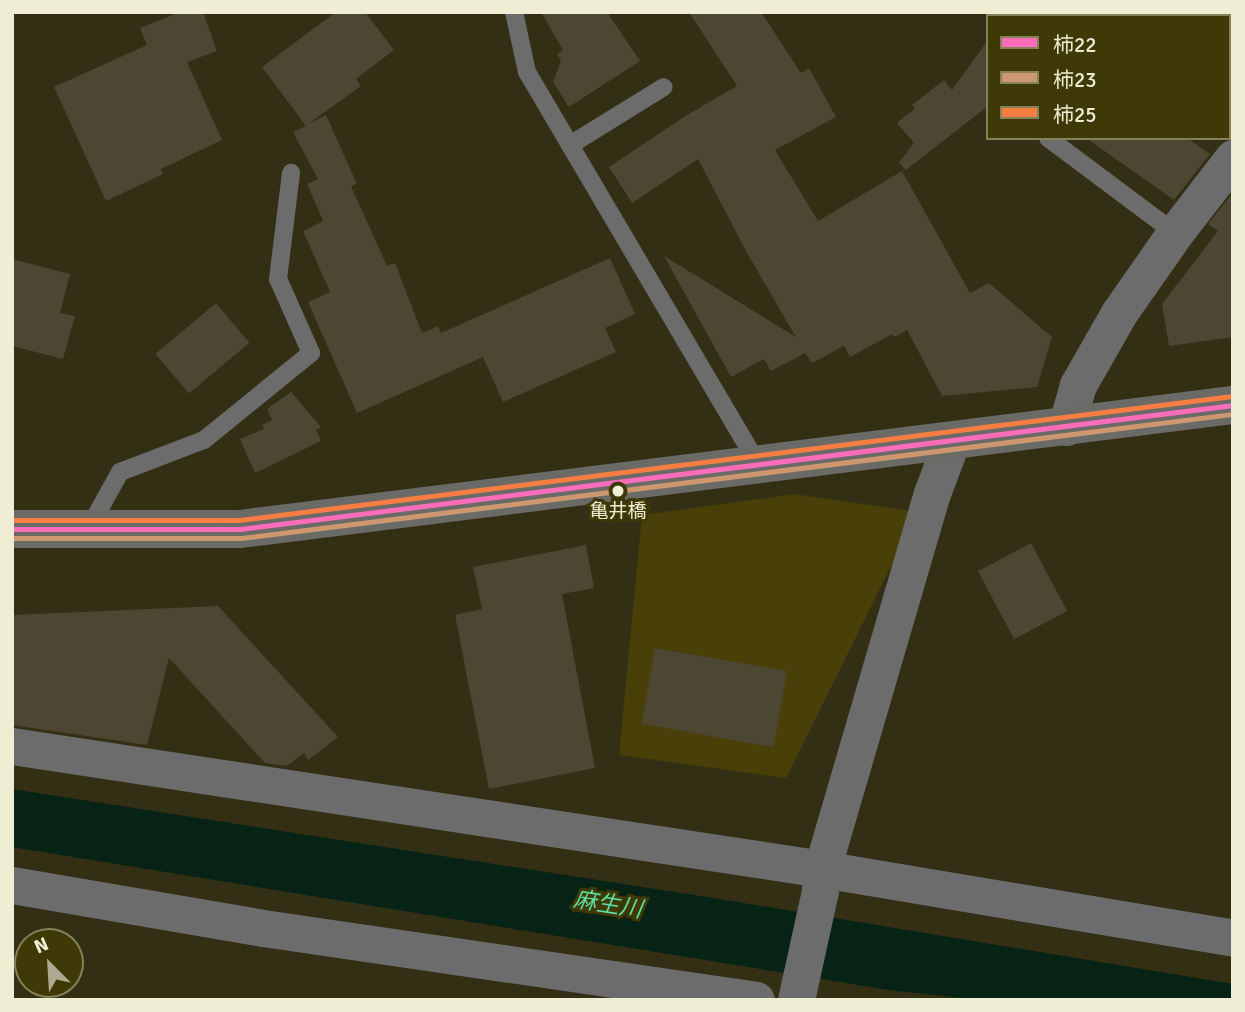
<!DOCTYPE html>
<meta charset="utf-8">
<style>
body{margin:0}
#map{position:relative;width:1245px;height:1012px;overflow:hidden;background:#322f14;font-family:Signika,"Noto Sans JP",sans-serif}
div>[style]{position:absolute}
.built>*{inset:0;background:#484008}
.water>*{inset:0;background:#072315}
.building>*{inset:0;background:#4c4632;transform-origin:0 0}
.service>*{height:18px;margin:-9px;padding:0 9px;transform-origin:9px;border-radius:9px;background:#6c6c6d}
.minor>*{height:37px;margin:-18.5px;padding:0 18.5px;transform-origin:18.5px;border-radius:18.5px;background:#6c6c6d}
.primary>*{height:38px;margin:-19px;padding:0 19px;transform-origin:19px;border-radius:19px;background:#6a6a66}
.bus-1>*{height:5px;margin:-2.5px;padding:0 2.5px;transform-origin:2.5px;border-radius:2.5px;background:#fb6dba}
.bus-2>*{height:5px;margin:-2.5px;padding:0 2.5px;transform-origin:2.5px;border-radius:2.5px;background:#cd976f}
.bus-3>*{height:5px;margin:-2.5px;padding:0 2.5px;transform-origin:2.5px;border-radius:2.5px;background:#f77d43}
.dots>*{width:19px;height:19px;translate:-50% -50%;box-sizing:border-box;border:4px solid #3f3907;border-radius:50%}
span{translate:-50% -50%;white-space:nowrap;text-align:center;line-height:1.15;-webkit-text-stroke:6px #3f3907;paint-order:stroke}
.bus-label{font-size:19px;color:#efedd4}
.water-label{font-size:23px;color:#5bdda4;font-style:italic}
.frame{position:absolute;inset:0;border:14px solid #efedd4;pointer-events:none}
.legend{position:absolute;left:986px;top:14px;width:245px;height:126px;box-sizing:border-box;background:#3f3907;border:2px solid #858159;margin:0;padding:9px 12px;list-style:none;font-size:21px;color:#efedd4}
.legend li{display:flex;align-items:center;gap:14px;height:35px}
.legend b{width:35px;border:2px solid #858159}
.north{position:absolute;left:14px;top:928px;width:70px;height:70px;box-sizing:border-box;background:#3f3907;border:2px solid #858159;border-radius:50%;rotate:336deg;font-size:19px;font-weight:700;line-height:28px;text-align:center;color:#efedd4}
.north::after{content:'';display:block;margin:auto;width:24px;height:32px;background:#adaa91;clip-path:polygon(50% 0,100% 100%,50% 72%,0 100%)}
</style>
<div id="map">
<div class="built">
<i style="clip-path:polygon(1154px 12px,1233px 12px,1233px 75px,1229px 72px,1229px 16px,1158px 16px)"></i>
<i style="clip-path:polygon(794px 494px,918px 512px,786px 778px,619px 755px,642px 515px)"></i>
</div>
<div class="water">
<i style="clip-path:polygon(12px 789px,713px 898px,1233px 984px,1233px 1000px,981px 1000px,889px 990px,12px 847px)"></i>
</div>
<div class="building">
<i style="clip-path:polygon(180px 12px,203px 12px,217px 51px,187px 62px,222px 140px,161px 169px,163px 174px,106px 201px,54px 87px,147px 45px,140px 28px)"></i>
<i style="clip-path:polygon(336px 12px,365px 12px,394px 50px,356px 79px,361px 86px,308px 124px,326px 115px,357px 184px,351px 186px,387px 266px,395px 263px,422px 333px,438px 326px,441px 333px,610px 258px,635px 314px,605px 328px,616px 352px,503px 402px,483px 357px,357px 413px,308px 302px,330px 292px,303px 231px,323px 221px,307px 184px,318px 179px,293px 132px,306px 126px,262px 67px)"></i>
<i style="clip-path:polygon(541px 12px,607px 12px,640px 61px,569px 107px,553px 82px,561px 61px,557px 54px,563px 50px)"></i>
<i style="clip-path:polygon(689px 12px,761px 12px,801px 73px,809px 68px,836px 117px,775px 150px,818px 221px,902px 171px,970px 293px,989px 283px,1052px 337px,1037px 387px,942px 396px,907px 330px,894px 337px,892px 334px,850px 357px,844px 346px,812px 363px,805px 353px,771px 371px,764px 359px,731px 377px,664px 256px,796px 337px,747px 253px,698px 159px,632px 203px,609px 167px,687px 115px,737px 86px)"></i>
<i style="clip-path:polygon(988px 40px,988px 106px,906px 170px,899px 163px,914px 143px,897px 123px,915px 108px,912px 105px,944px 80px,952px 90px)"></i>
<i style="clip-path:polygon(1086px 138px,1187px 138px,1210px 154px,1174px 200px)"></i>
<i style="clip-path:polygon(1233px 193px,1233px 337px,1169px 346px,1162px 304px,1218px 231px,1208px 224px)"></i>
<i style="clip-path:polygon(12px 259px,70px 274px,60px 313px,75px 316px,63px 359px,12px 346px)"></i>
<i style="left:216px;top:303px;width:52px;height:79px;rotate:50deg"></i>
<i style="clip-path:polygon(291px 392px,321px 427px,316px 430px,321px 441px,255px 473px,240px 439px,264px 429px,262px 425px,272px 420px,267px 409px)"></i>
<i style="left:1031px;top:543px;width:77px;height:60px;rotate:62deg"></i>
<i style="clip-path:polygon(586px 545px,594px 588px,562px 594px,595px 768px,489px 789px,455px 615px,482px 609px,473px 567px)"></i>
<i style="clip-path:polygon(218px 606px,338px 737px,308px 760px,304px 753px,287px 766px,265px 763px,169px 658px,147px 745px,12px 725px,12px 615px)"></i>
<i style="left:655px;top:648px;width:134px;height:77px;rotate:10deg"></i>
</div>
<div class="service">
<i style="left:514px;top:12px;width:61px;rotate:77.8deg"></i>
<i style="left:527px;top:72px;width:455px;rotate:59.5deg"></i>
<i style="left:1200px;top:12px;width:6px;rotate:39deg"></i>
<i style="left:1229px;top:35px;width:5px;rotate:37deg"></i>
<i style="left:1048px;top:138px;width:159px;rotate:36.8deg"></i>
<i style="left:570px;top:145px;width:110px;rotate:-31.7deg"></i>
<i style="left:89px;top:528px;width:64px;rotate:-61deg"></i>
<i style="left:120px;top:472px;width:90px;rotate:-20.9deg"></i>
<i style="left:204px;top:440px;width:138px;rotate:-39.1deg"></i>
<i style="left:311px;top:353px;width:81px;rotate:-114deg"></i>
<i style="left:278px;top:279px;width:107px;rotate:-83deg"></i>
</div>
<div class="minor">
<i style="left:1066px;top:427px;width:44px;rotate:-74.1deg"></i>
<i style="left:1078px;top:385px;width:83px;rotate:-60.3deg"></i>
<i style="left:1119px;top:313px;width:98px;rotate:-55deg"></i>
<i style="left:1175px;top:233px;width:95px;rotate:-52.3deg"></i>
<i style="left:12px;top:746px;width:819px;rotate:8.63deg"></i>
<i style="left:822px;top:869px;width:417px;rotate:9.5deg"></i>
<i style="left:12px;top:885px;width:255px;rotate:9.7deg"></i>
<i style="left:263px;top:928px;width:498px;rotate:8.3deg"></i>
<i style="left:796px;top:1000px;width:112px;rotate:-77.6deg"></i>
<i style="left:820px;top:891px;width:22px;rotate:-85deg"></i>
<i style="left:822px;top:869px;width:389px;rotate:-73.7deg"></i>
<i style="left:931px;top:496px;width:60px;rotate:-69.4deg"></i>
</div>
<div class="primary">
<i style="left:12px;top:529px;width:228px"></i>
<i style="left:240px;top:529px;width:1001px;rotate:-7.12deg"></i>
</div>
<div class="bus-1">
<i style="left:12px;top:529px;width:228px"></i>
<i style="left:240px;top:529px;width:1001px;rotate:-7.12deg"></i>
</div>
<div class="bus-2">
<i style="left:12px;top:538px;width:229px"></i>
<i style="left:241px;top:538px;width:1000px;rotate:-7.13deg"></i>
</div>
<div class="bus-3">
<i style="left:12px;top:520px;width:227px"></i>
<i style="left:239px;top:520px;width:1001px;rotate:-7.12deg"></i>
</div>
<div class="dots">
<i style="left:618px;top:491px;background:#efedd4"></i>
</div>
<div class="bus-label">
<span style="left:618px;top:512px">亀井橋</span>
</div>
<div class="water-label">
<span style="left:608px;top:905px;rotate:9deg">麻生川</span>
</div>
<div class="frame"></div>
<ul class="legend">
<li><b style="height:9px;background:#fb6dba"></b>柿22</li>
<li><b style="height:9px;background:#cd976f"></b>柿23</li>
<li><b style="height:9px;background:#f77d43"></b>柿25</li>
</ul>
<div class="north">N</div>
</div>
